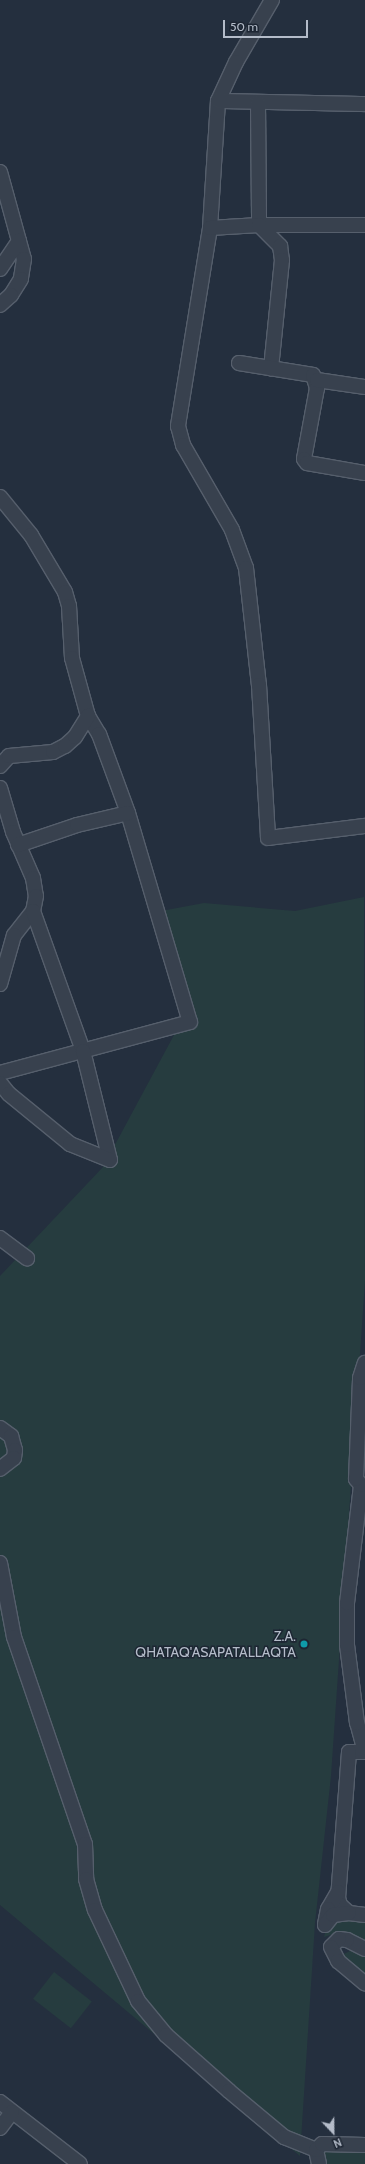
<!DOCTYPE html>
<style>
body{margin:0}
#map{position:relative;width:365px;height:2164px;overflow:hidden;background:#242f3e;font-family:Cabin,sans-serif}
div>[style]{position:absolute}
.green>*{inset:0;background:#263c3f;transform-origin:0 0}
.roads{filter:drop-shadow(1px 0 #565f6c) drop-shadow(-1px 0 #565f6c) drop-shadow(0 1px #565f6c) drop-shadow(0 -1px #565f6c)}
.minor>*{height:14px;margin:-7px;padding:0 7px;transform-origin:7px;border-radius:7px;background:#38414e}
.dots>*{width:11px;height:11px;translate:-50% -50%;box-sizing:border-box;border:2px solid #1d2633;border-radius:50%}
span{translate:-50% -50%;white-space:nowrap;text-align:center;line-height:1.15;-webkit-text-stroke:3px #1d2633;paint-order:stroke}
.poi-label{font-size:14px;color:#b4bcc9}
.right{translate:-100% -50%;text-align:right}
.north{position:absolute;left:313px;top:2112px;width:40px;height:40px;-webkit-text-stroke:3px #1d2633;paint-order:stroke;rotate:158deg;font-size:11px;font-weight:700;line-height:16px;text-align:center;color:#b4bcc9}
.north::after{content:'';display:block;margin:auto;width:14px;height:18px;background:#b4bcc9;clip-path:polygon(50% 0,100% 100%,50% 72%,0 100%)}
.scale{position:absolute;left:223px;top:20px;width:85px;height:18px;box-sizing:border-box;border:2px solid #b4bcc9;border-top:0;padding-left:5px;font-size:12px;line-height:14px;white-space:nowrap;color:#b4bcc9;-webkit-text-stroke:3px #1d2633;paint-order:stroke}
</style>
<div id="map">
<div class="green">
<i style="clip-path:polygon(364px 897px,365px 1281px,331px 1776px,315px 1923px,300px 2156px,0 1905px,0 1276px,103px 1167px,181px 1022px,161px 911px,204px 903px,295px 911px)"></i>
<i style="clip-path:polygon(336px 1918px,365px 1918px,365px 1942px,355px 1935px,340px 1932px,324px 1937px,327px 1925px)"></i>
<i style="clip-path:polygon(352px 1950px,365px 1957px,365px 1978px,344px 1960px,344px 1954px)"></i>
<i style="left:54px;top:1972px;width:48px;height:34px;rotate:38deg"></i>
<i style="clip-path:polygon(320px 2150px,365px 2153px,365px 2164px,323px 2164px)"></i>
</div>
<div class="roads">
<div class="minor">
<i style="left:272px;top:0;width:72px;rotate:120.1deg"></i>
<i style="left:236px;top:62px;width:43px;rotate:114.8deg"></i>
<i style="left:218px;top:101px;width:127px;rotate:93.6deg"></i>
<i style="left:210px;top:228px;width:201px;rotate:99.2deg"></i>
<i style="left:178px;top:426px;width:20px;rotate:75deg"></i>
<i style="left:183px;top:445px;width:98px;rotate:60deg"></i>
<i style="left:232px;top:530px;width:40px;rotate:69.8deg"></i>
<i style="left:246px;top:568px;width:118px;rotate:83.7deg"></i>
<i style="left:259px;top:685px;width:153px;rotate:86.6deg"></i>
<i style="left:268px;top:838px;width:98px;rotate:-7.1deg"></i>
<i style="left:218px;top:101px;width:147px;rotate:1.2deg"></i>
<i style="left:258px;top:102px;width:123px;rotate:89.5deg"></i>
<i style="left:259px;top:225px;width:106px"></i>
<i style="left:0;top:172px;width:90px;rotate:74.6deg"></i>
<i style="left:24px;top:259px;width:20px;rotate:99deg"></i>
<i style="left:21px;top:279px;width:19px;rotate:122deg"></i>
<i style="left:11px;top:295px;width:15px;rotate:138deg"></i>
<i style="left:210px;top:228px;width:49px;rotate:-3.5deg"></i>
<i style="left:259px;top:225px;width:30px;rotate:45deg"></i>
<i style="left:280px;top:246px;width:14px;rotate:82deg"></i>
<i style="left:282px;top:260px;width:109px;rotate:95.8deg"></i>
<i style="left:0;top:269px;width:34px;rotate:-56deg"></i>
<i style="left:239px;top:363px;width:75px;rotate:9.2deg"></i>
<i style="left:313px;top:375px;width:14px;rotate:73deg"></i>
<i style="left:317px;top:388px;width:72px;rotate:100.4deg"></i>
<i style="left:304px;top:459px;width:5px;rotate:53deg"></i>
<i style="left:307px;top:463px;width:59px;rotate:9.8deg"></i>
<i style="left:317px;top:380px;width:49px;rotate:8.3deg"></i>
<i style="left:0;top:497px;width:49px;rotate:50.8deg"></i>
<i style="left:31px;top:535px;width:66px;rotate:59.2deg"></i>
<i style="left:65px;top:592px;width:15px;rotate:74deg"></i>
<i style="left:69px;top:606px;width:52px;rotate:86.7deg"></i>
<i style="left:72px;top:658px;width:60px;rotate:74.6deg"></i>
<i style="left:88px;top:716px;width:21px;rotate:59deg"></i>
<i style="left:99px;top:734px;width:84px;rotate:69.8deg"></i>
<i style="left:128px;top:813px;width:218px;rotate:73.5deg"></i>
<i style="left:190px;top:1022px;width:197px;rotate:165deg"></i>
<i style="left:0;top:766px;width:13px;rotate:-48deg"></i>
<i style="left:9px;top:756px;width:44px;rotate:-5.2deg"></i>
<i style="left:53px;top:752px;width:13px;rotate:-27deg"></i>
<i style="left:65px;top:746px;width:13px;rotate:-42deg"></i>
<i style="left:75px;top:737px;width:25px;rotate:-58deg"></i>
<i style="left:0;top:788px;width:46px;rotate:73.5deg"></i>
<i style="left:13px;top:832px;width:50px;rotate:66.5deg"></i>
<i style="left:33px;top:878px;width:18px;rotate:81deg"></i>
<i style="left:36px;top:896px;width:15px;rotate:101deg"></i>
<i style="left:33px;top:911px;width:31px;rotate:128deg"></i>
<i style="left:14px;top:935px;width:51px;rotate:105.9deg"></i>
<i style="left:18px;top:845px;width:62px;rotate:-18.7deg"></i>
<i style="left:77px;top:825px;width:52px;rotate:-13.2deg"></i>
<i style="left:33px;top:911px;width:149px;rotate:70.3deg"></i>
<i style="left:83px;top:1051px;width:112px;rotate:76.1deg"></i>
<i style="left:0;top:1083px;width:14px;rotate:51deg"></i>
<i style="left:9px;top:1094px;width:79px;rotate:39.3deg"></i>
<i style="left:70px;top:1144px;width:43px;rotate:21.8deg"></i>
<i style="left:0;top:1238px;width:34px;rotate:37deg"></i>
<i style="left:0;top:1428px;width:14px;rotate:36deg"></i>
<i style="left:11px;top:1436px;width:15px;rotate:74deg"></i>
<i style="left:15px;top:1450px;width:8px;rotate:97deg"></i>
<i style="left:14px;top:1458px;width:18px;rotate:142deg"></i>
<i style="left:0;top:1563px;width:75px;rotate:79.3deg"></i>
<i style="left:14px;top:1637px;width:219px;rotate:71.1deg"></i>
<i style="left:85px;top:1844px;width:35px;rotate:88deg"></i>
<i style="left:86px;top:1879px;width:32px;rotate:74deg"></i>
<i style="left:95px;top:1910px;width:101px;rotate:64.7deg"></i>
<i style="left:138px;top:2001px;width:44px;rotate:50.5deg"></i>
<i style="left:166px;top:2035px;width:84px;rotate:41.6deg"></i>
<i style="left:229px;top:2091px;width:72px;rotate:39.9deg"></i>
<i style="left:284px;top:2137px;width:35px;rotate:22deg"></i>
<i style="left:365px;top:1752px;width:30px;rotate:-105deg"></i>
<i style="left:357px;top:1723px;width:79px;rotate:-97.3deg"></i>
<i style="left:347px;top:1645px;width:42px;rotate:-90deg"></i>
<i style="left:347px;top:1603px;width:119px;rotate:-83.2deg"></i>
<i style="left:361px;top:1485px;width:8px;rotate:-130deg"></i>
<i style="left:356px;top:1479px;width:101px;rotate:-87.7deg"></i>
<i style="left:360px;top:1378px;width:16px;rotate:-72deg"></i>
<i style="left:365px;top:1752px;width:16px;rotate:180deg"></i>
<i style="left:349px;top:1752px;width:146px;rotate:94.3deg"></i>
<i style="left:338px;top:1898px;width:7px;rotate:74deg"></i>
<i style="left:340px;top:1905px;width:12px;rotate:42deg"></i>
<i style="left:349px;top:1913px;width:16px;rotate:7deg"></i>
<i style="left:338px;top:1892px;width:20px;rotate:120deg"></i>
<i style="left:328px;top:1909px;width:16px;rotate:101deg"></i>
<i style="left:325px;top:1925px;width:13px;rotate:-51deg"></i>
<i style="left:333px;top:1915px;width:16px;rotate:-7deg"></i>
<i style="left:365px;top:1949px;width:20px;rotate:-153deg"></i>
<i style="left:347px;top:1940px;width:8px;rotate:-173deg"></i>
<i style="left:339px;top:1939px;width:11px;rotate:135deg"></i>
<i style="left:331px;top:1947px;width:16px;rotate:63deg"></i>
<i style="left:338px;top:1961px;width:35px;rotate:40deg"></i>
<i style="left:0;top:2102px;width:101px;rotate:37.8deg"></i>
<i style="left:0;top:2128px;width:20px;rotate:-53deg"></i>
<i style="left:319px;top:2164px;width:14px;rotate:-102deg"></i>
<i style="left:316px;top:2150px;width:8px;rotate:-45deg"></i>
<i style="left:322px;top:2144px;width:43px;rotate:1.3deg"></i>
</div>
</div>
<div class="dots">
<i style="left:304px;top:1644px;background:#0f9aa8"></i>
</div>
<div class="poi-label">
<span class="right" style="left:296px;top:1644px">Z.A.<br>QHATAQ'ASAPATALLAQTA</span>
</div>
<div class="north">N</div>
<div class="scale">50 m</div>
</div>
